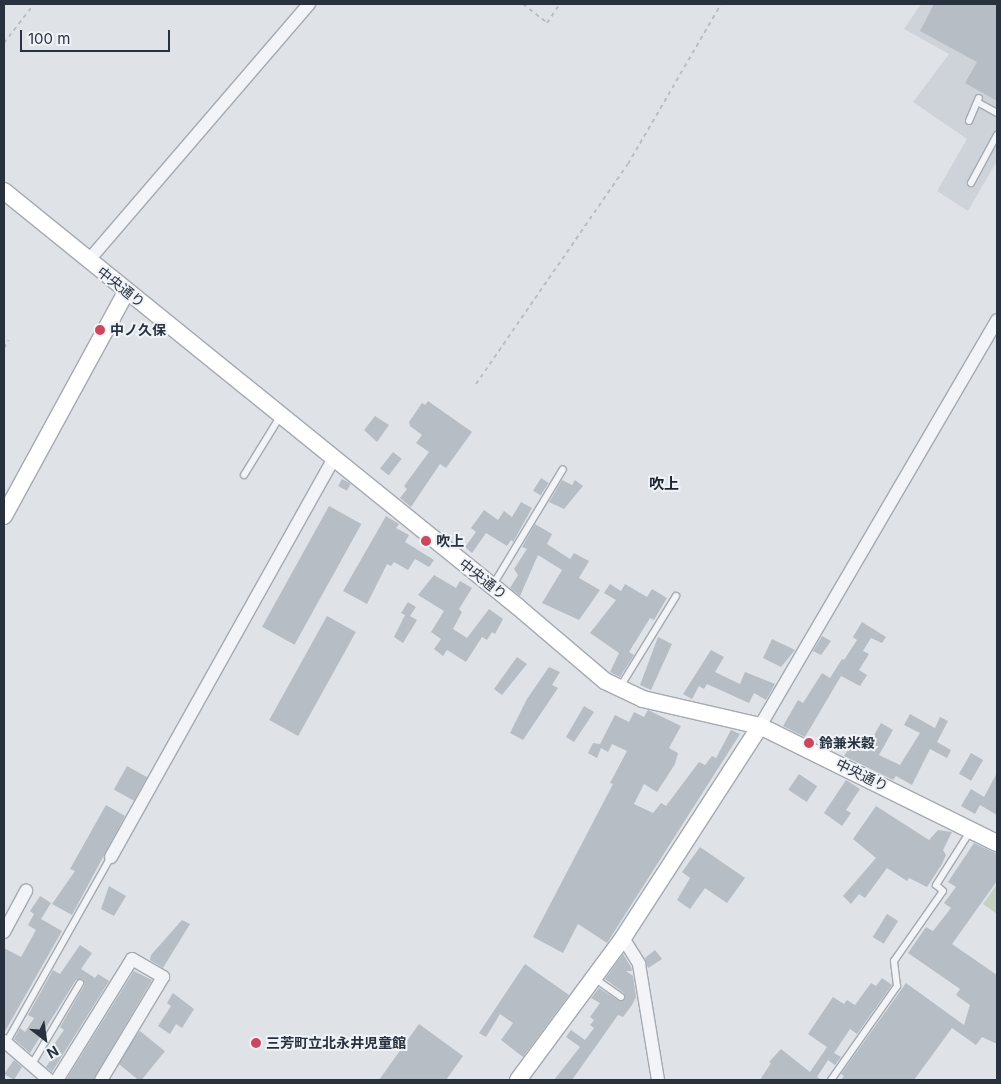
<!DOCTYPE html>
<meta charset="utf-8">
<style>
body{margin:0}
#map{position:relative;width:1001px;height:1084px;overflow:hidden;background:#dfe3e8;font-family:Inter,"Noto Sans JP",sans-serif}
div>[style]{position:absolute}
.built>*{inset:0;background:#ced3da}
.green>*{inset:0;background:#c6d2c1}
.building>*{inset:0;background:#b7bdc5;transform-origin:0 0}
.path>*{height:2px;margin-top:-1px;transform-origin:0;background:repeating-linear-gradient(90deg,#b9bec3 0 4px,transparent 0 8px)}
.roads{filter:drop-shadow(1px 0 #a4aab2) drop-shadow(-1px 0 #a4aab2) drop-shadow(0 1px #a4aab2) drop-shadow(0 -1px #a4aab2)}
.lane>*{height:6px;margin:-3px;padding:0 3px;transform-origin:3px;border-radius:3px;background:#f2f4f7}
.street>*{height:12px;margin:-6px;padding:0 6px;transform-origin:6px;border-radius:6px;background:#f2f4f7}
.secondary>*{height:16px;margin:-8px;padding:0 8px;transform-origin:8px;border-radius:8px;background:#fff}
.dots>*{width:14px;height:14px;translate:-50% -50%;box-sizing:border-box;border:2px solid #eff2f6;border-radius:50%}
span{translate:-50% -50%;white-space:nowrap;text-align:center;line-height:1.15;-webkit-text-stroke:4px #eff2f6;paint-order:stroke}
.street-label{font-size:14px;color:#28323f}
.poi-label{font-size:14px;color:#28323f;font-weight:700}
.left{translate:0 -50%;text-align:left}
.neighbourhood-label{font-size:15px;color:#1b2330;font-weight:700}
.frame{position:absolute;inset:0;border:5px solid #28323f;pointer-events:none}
.north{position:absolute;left:20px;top:1014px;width:50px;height:50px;-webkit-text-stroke:4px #eff2f6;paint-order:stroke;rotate:150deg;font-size:14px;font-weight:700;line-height:20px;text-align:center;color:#28323f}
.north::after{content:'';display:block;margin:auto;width:18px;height:22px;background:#28323f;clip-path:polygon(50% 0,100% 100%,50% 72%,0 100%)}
.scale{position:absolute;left:20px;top:30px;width:150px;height:22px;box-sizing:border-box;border:2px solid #28323f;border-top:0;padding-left:6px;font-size:15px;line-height:18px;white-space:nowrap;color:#28323f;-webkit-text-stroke:4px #eff2f6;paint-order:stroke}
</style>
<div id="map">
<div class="built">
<i style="clip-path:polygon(921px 4px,997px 4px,997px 161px,968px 211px,937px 191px,967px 139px,913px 102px,949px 54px,904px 29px)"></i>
</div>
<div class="green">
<i style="clip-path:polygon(997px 884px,997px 914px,983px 904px)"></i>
</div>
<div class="building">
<i style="clip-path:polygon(934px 4px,997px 4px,997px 101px,965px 83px,977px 62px,920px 31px)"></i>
<i style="clip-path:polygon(428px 401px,472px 432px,446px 468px,440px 464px,411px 507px,400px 498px,407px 489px,404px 486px,429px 452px,416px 443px,422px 435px,410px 426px,409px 422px,422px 403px,425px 405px)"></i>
<i style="clip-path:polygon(375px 416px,389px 425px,377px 442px,364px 430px)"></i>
<i style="left:393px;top:452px;width:11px;height:21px;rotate:38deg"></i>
<i style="left:541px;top:478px;width:9px;height:15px;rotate:32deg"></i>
<i style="left:342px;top:479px;width:10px;height:8px;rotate:29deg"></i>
<i style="clip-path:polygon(562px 480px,572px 485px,575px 480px,583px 486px,564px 509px,549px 502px)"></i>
<i style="clip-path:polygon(521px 502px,532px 508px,513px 542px,511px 540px,507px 546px,486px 533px,472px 553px,465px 547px,476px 532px,471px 528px,484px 510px,498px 520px,504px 511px,512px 517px)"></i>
<i style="left:329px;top:506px;width:37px;height:138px;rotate:29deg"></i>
<i style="clip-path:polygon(386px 516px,399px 524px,396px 528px,409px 535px,405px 542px,434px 560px,429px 567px,415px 559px,408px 570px,394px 562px,391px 566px,387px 564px,367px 604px,343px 591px)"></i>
<i style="clip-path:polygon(535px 524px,552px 534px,547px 544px,570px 559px,574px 553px,589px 561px,579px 578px,600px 590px,579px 620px,542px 603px,562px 570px,538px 555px,520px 596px,510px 588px,518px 575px,514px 569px,527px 549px,522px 547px)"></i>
<i style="clip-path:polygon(434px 575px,456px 588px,460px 581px,472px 588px,459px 609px,462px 612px,453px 629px,467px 638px,489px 609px,503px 619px,495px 634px,492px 632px,487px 640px,482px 637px,466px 662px,447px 650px,443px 656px,434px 649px,441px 639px,431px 632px,444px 611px,418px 595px)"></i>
<i style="clip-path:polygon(610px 584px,621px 591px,625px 584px,647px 597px,652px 589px,667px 598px,654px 620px,650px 618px,629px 652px,634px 655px,620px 677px,610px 672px,619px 653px,590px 633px,616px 600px,604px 593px)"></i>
<i style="clip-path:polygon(408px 602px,416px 607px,410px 616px,417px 620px,403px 643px,394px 637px,405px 615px,401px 613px)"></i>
<i style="left:327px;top:616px;width:33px;height:119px;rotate:29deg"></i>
<i style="clip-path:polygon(862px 622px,886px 637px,882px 643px,871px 638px,863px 651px,869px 654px,859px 670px,867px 675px,860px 686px,841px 676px,805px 737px,783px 726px,798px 700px,803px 703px,822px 673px,830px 678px,842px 659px,844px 660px,857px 640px,853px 637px)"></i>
<i style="clip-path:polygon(822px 636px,831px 641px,821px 655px,813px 651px)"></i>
<i style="clip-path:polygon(658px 637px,672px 644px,651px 690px,640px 685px)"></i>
<i style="clip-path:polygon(772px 639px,795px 650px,781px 667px,763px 658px)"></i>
<i style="clip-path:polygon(711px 650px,724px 657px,715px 672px,740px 684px,745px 672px,775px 684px,766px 700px,754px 693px,749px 703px,707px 684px,704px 689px,699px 686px,692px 699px,683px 694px)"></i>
<i style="clip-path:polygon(517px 657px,527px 664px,502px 695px,494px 689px)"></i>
<i style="clip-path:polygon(549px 667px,560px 672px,552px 685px,558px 688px,523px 740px,510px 733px,527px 699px)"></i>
<i style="clip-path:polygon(584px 706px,594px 712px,574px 742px,566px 737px)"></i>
<i style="clip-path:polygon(648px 710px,681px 726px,669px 748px,678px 753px,675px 764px,657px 792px,644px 784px,634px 804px,653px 813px,661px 803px,666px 806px,699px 762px,705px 765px,712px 756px,716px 758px,731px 730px,740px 734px,607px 943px,578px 924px,563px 953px,533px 937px,613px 784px,610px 783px,627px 751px,612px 744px,608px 752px,601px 748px,597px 758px,588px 753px,593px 743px,600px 744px,615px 715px,629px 722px,634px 712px,644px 717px)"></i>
<i style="clip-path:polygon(910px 714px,935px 728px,940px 717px,948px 721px,937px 742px,951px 750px,947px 758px,930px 749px,912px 785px,896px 776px,893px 780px,844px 756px,856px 738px,869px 744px,881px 723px,893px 730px,879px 755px,900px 765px,920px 733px,904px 725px)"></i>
<i style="left:971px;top:753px;width:14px;height:24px;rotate:30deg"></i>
<i style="left:127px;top:766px;width:23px;height:27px;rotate:29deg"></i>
<i style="clip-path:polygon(997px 773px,997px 815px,980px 805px,975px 814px,961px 806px,971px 789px,984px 797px)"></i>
<i style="left:799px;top:774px;width:22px;height:19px;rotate:34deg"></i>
<i style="clip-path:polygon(846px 780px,860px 789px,846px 810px,851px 813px,842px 826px,824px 813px)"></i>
<i style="clip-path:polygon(106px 805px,125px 816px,72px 915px,52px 904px,75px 871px,70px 869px)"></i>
<i style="clip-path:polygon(876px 806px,929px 840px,938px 830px,952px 832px,943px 850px,946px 855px,942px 864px,927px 887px,909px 878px,907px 881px,887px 868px,865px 898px,859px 894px,851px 904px,843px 896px,876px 858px,853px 839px)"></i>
<i style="clip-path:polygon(974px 843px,997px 854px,997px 881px,952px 944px,997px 975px,997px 1044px,982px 1037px,976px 1045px,952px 1028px,914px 1080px,841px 1080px,844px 1076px,841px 1074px,906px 983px,964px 1025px,970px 1005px,956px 995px,960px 989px,908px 953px,926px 927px,933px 931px,951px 908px,944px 903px,956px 887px,948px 882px)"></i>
<i style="clip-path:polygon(700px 847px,745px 878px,727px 903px,705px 888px,690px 909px,677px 900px,690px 878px,682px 872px)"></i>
<i style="clip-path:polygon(109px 886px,126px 896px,114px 916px,101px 909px)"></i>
<i style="clip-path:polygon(40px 896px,51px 903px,41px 919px,62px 931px,4px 1033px,4px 948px,21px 957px,36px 930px,28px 925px,34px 914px,30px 911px)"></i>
<i style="left:887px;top:914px;width:13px;height:27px;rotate:32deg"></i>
<i style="clip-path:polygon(182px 920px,190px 924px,163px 968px,150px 960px,151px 955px)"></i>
<i style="clip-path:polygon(80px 945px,92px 953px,81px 969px,95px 978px,98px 974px,109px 981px,52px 1072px,46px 1067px,53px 1056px,48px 1053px,64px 1030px,60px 1027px,84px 986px,83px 979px,76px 980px,30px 1053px,14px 1039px,20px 1028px,25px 1032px,34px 1018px,28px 1015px,53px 970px,60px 974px)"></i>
<i style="clip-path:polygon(655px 950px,662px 959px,648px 968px,645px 958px)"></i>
<i style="clip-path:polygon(623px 954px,631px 967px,632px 971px,626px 971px,633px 976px,636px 997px,632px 1005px,623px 1017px,618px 1015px,572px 1080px,554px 1080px,580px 1047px,566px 1037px,571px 1030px,585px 1040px,594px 1028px,590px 1025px,594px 1020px,590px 1017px,600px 1003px,591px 998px,599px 988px,619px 1001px,625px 999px,624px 993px,605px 979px)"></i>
<i style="clip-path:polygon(525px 964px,569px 995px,523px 1057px,501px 1040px,513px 1023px,500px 1014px,486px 1037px,479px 1033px)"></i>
<i style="clip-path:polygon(134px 971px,152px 980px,93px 1080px,66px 1080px)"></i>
<i style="clip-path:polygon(882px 978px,892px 985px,857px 1034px,850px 1029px,834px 1053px,841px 1057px,835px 1065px,828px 1060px,817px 1077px,822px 1080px,760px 1080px,771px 1063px,769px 1062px,781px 1049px,810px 1072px,827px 1047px,808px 1034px,833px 997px,844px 1004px,847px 1000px,855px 1005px,871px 983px,876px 986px)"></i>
<i style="clip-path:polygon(173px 993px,194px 1009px,182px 1028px,176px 1024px,170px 1034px,158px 1026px,171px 1006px,167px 1003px)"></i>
<i style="clip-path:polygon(419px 1024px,463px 1056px,446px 1080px,379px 1080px)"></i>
<i style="left:140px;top:1031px;width:32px;height:39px;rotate:39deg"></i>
<i style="clip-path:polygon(14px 1060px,22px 1067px,14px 1080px,4px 1074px)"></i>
</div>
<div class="path">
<i style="left:523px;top:4px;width:31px;rotate:38deg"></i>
<i style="left:547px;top:23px;width:23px;rotate:-56deg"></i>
<i style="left:4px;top:43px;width:49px;rotate:-52.4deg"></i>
<i style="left:4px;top:348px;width:9px;rotate:-58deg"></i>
<i style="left:476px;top:384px;width:267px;rotate:-55.4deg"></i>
<i style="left:628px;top:164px;width:185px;rotate:-59.8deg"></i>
</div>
<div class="roads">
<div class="lane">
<i style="left:979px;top:103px;width:21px;rotate:29deg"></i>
<i style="left:969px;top:121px;width:25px;rotate:-67deg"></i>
<i style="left:971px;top:183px;width:55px;rotate:-61.6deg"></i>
<i style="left:244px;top:475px;width:70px;rotate:-58.3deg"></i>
<i style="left:493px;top:585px;width:135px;rotate:-58.9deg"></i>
<i style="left:620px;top:687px;width:107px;rotate:-58.4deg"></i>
<i style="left:594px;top:978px;width:33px;rotate:35deg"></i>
<i style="left:6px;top:1043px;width:214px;rotate:-60.6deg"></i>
<i style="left:32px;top:1064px;width:94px;rotate:-59.3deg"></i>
<i style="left:831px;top:1080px;width:115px;rotate:-54.9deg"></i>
<i style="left:897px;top:986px;width:25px;rotate:-97deg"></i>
<i style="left:894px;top:961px;width:85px;rotate:-55deg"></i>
<i style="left:943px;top:891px;width:9px;rotate:-139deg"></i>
<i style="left:936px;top:885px;width:65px;rotate:-57.5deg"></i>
</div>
<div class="street">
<i style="left:88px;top:261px;width:339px;rotate:-49.3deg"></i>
<i style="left:760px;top:726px;width:470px;rotate:-59.7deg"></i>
<i style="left:111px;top:857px;width:457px;rotate:-60.8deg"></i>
<i style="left:4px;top:932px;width:47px;rotate:-61.8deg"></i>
<i style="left:623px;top:938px;width:31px;rotate:58deg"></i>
<i style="left:639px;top:964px;width:118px;rotate:80.7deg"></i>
<i style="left:4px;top:1041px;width:60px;rotate:40.9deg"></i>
<i style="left:57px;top:1080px;width:142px;rotate:-58.2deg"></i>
<i style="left:132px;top:959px;width:36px;rotate:30deg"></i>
<i style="left:163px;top:977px;width:120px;rotate:121deg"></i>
</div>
<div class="secondary">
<i style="left:4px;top:191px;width:661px;rotate:38.98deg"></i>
<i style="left:518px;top:607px;width:114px;rotate:40.4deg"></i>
<i style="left:605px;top:681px;width:42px;rotate:25.3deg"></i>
<i style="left:643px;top:699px;width:120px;rotate:13deg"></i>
<i style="left:760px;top:726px;width:264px;rotate:26.3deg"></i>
<i style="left:4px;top:516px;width:255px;rotate:-61.4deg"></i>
<i style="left:518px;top:1080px;width:177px;rotate:-53.5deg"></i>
<i style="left:623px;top:938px;width:252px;rotate:-57.1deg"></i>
</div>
</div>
<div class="dots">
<i style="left:100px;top:330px;background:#cc4660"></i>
<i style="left:426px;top:541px;background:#cc4660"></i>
<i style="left:809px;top:743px;background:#cc4660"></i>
<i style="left:256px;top:1043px;background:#cc4660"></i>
</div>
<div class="street-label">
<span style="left:121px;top:287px;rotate:38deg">中央通り</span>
<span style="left:483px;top:579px;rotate:38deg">中央通り</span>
<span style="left:862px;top:775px;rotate:26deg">中央通り</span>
</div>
<div class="poi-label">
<span class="left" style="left:110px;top:330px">中ノ久保</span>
<span class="left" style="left:436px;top:541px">吹上</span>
<span class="left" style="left:819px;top:743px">鈴兼米穀</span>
<span class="left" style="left:266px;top:1043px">三芳町立北永井児童館</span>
</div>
<div class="neighbourhood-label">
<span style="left:664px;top:484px">吹上</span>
</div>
<div class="frame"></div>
<div class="north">N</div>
<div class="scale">100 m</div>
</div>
